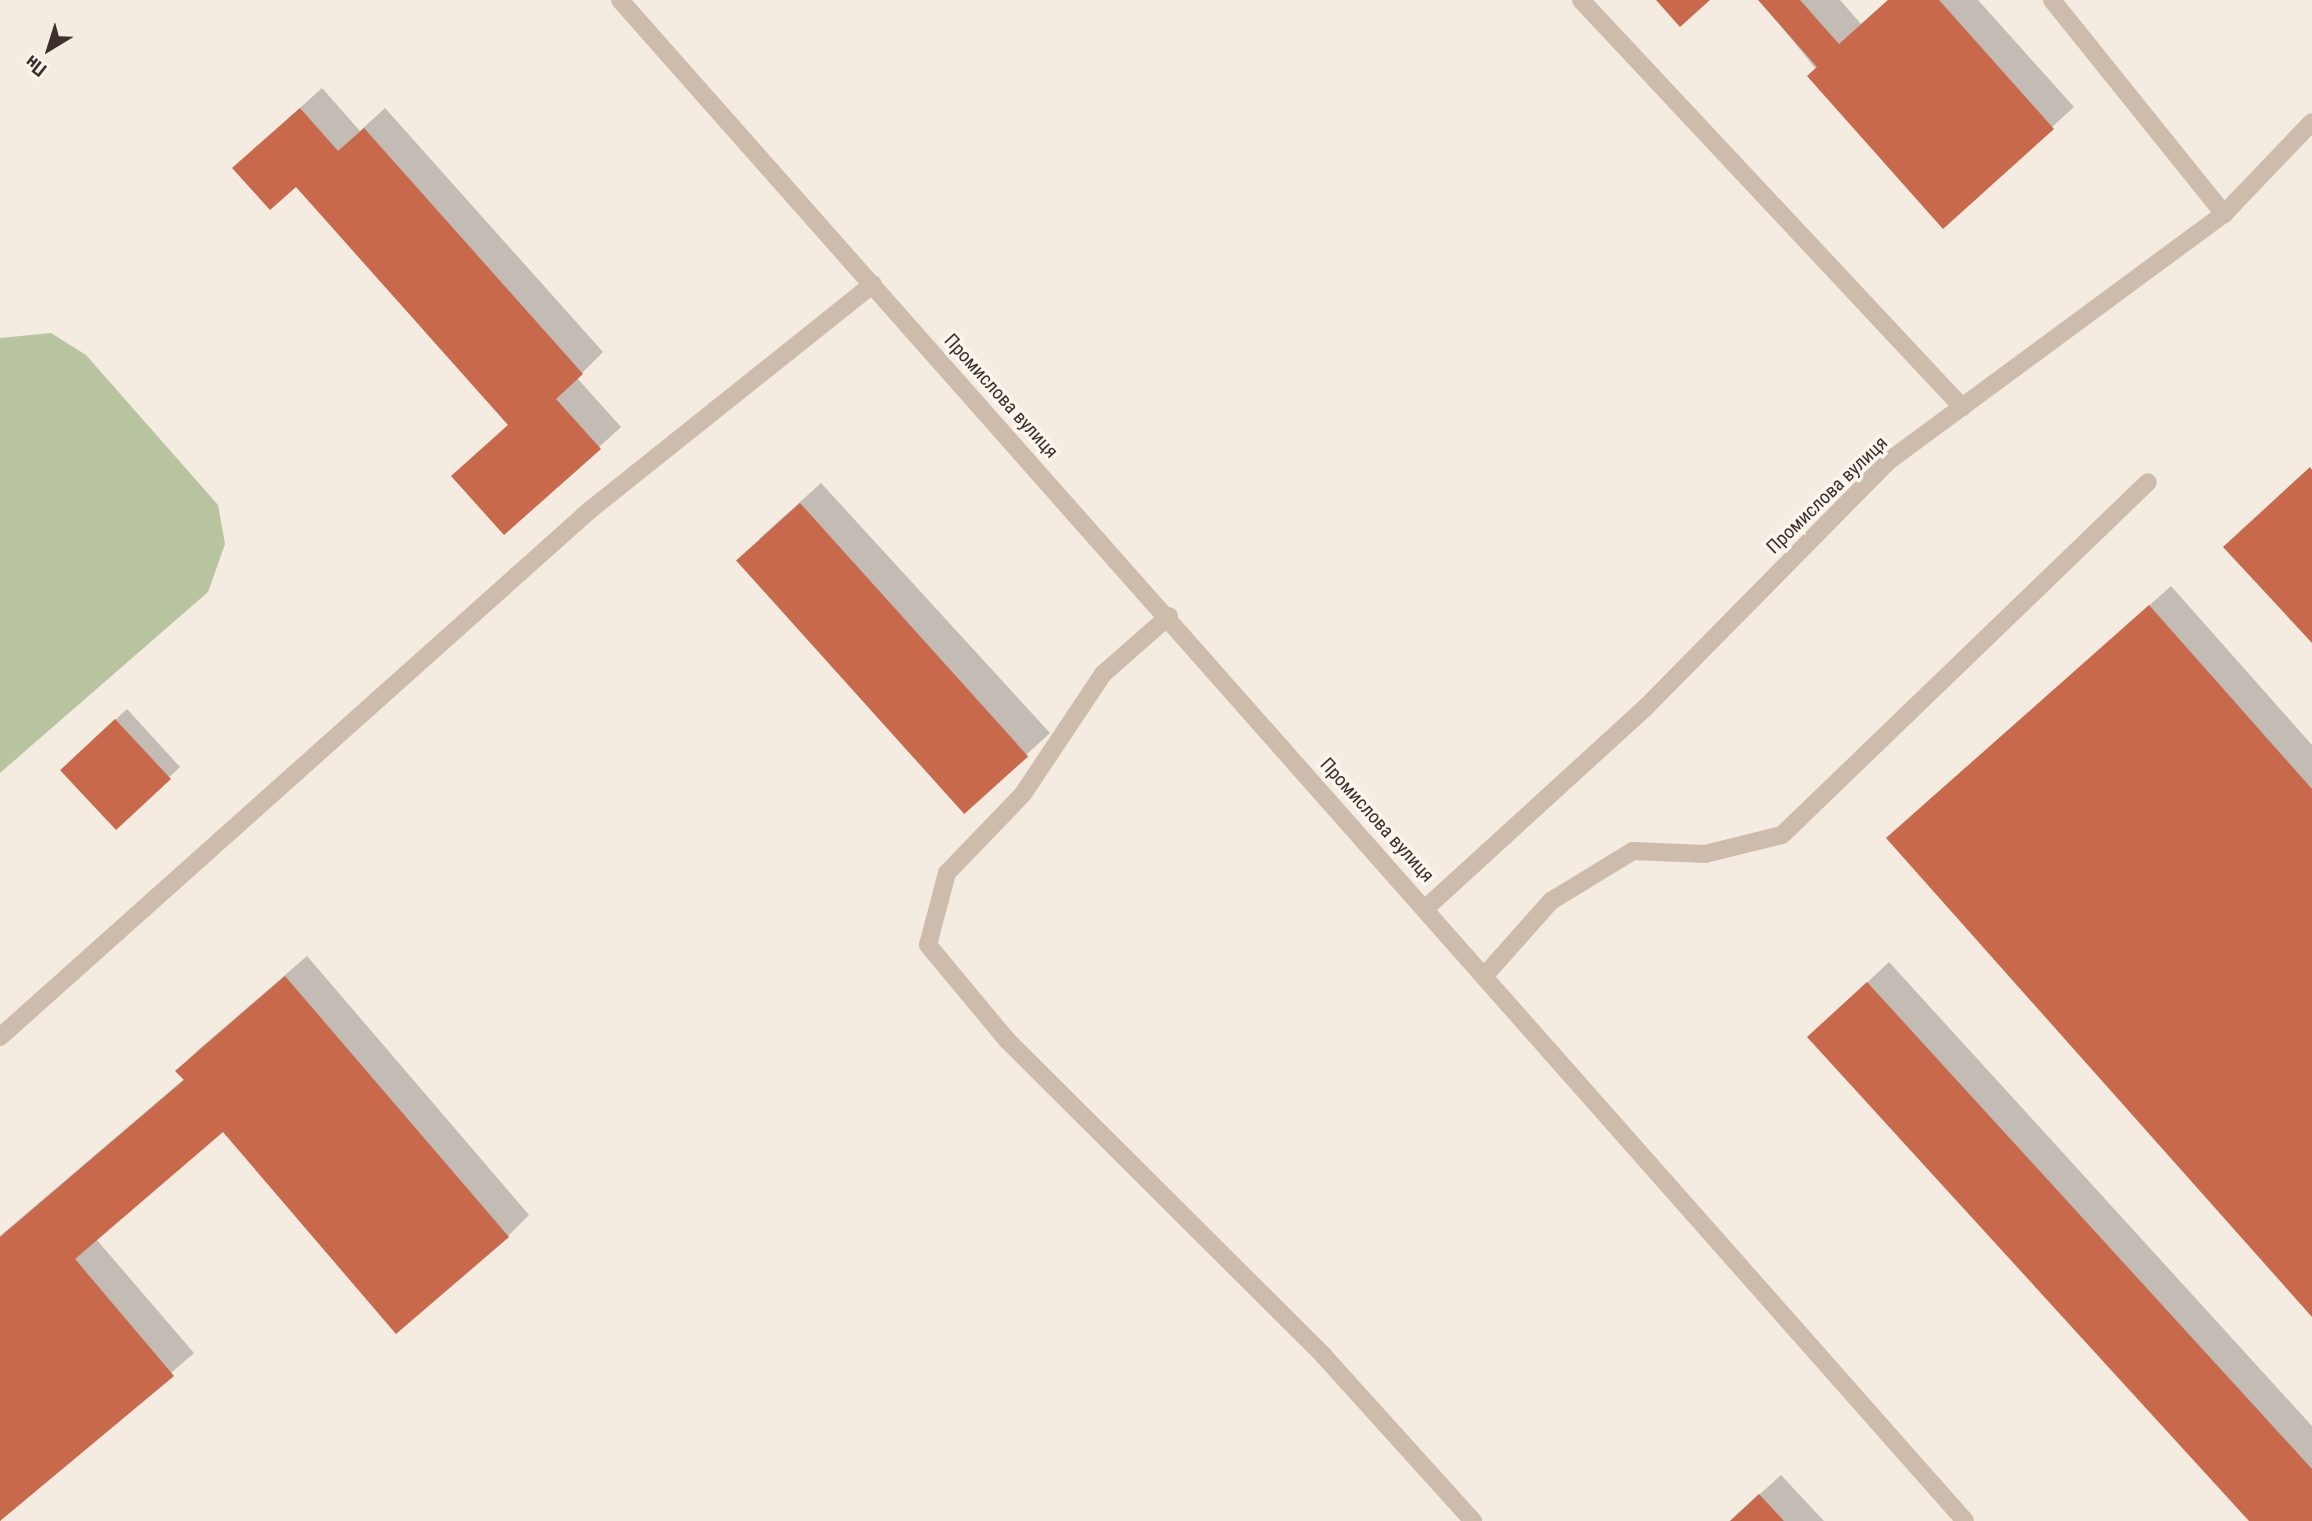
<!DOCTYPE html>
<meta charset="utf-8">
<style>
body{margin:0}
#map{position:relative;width:2312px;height:1521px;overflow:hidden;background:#f4ebe1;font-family:"Roboto Condensed",sans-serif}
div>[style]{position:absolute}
.green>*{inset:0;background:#b8c4a0}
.shadow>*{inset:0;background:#0003}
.building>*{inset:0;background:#c8694b;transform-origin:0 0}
.minor>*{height:18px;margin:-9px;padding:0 9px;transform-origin:9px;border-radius:9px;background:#cdbbac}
span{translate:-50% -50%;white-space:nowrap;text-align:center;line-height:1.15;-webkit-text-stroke:7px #fbf5ee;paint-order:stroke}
.street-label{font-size:19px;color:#3b302b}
.north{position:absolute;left:14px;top:14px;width:70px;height:70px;-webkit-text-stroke:5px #fbf5ee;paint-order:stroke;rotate:218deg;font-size:19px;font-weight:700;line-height:28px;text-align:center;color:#3b302b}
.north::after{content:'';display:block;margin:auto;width:24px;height:32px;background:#3b302b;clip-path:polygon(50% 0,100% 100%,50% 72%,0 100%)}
</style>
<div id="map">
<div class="green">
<i style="clip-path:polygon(51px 333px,86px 355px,218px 505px,225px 544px,208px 592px,0 773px,0 338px)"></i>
</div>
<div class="shadow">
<i style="clip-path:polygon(1760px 0,1840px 0,1861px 24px,1888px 0,1978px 0,2074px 107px,1943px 226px)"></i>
<i style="clip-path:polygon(322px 88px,360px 131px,385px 108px,603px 352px,577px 378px,621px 427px,505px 533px,453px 476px,510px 423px,296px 184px,234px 168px)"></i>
<i style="clip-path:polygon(821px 483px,1050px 733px,966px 810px,759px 539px)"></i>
<i style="clip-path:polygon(2171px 586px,2312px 745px,2312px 1315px,1889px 838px)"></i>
<i style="clip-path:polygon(127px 709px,180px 767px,116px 827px,73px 759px)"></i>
<i style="clip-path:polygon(307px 956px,529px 1215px,508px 1236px,223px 1130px,96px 1239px,194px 1353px,0 1521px,0 1236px,184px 1079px,177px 1071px,198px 1050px)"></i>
<i style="clip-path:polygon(1889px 962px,2312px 1426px,2312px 1521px,2251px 1521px,1809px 1037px)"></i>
<i style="clip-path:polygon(1781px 1475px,1824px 1521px,1730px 1521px)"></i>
</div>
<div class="building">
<i style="clip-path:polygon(1656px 0,1710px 0,1680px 27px)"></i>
<i style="clip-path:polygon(1758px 0,1800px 0,1839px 44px,1888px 0,1939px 0,2054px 129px,1943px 229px,1807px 76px,1817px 67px)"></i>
<i style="clip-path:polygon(300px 108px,338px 151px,364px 128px,583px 374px,556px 399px,601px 449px,504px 535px,451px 476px,508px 425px,296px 187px,270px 210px,232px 168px)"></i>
<i style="clip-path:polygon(2310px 467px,2312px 470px,2312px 643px,2223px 547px)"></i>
<i style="left:800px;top:503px;width:341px;height:86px;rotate:48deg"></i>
<i style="clip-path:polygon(2149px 605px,2312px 789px,2312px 1317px,1886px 838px)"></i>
<i style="left:115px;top:719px;width:82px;height:75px;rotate:47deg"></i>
<i style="clip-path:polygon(285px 976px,509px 1237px,396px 1334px,223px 1132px,75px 1259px,174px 1376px,0 1521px,0 1237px,184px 1080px,175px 1071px)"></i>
<i style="clip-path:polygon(1867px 982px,2312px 1469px,2312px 1521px,2249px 1521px,1807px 1037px)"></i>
<i style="clip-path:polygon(1759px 1494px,1784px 1521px,1730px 1521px)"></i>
</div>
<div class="minor">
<i style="left:620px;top:0;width:2030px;rotate:48.51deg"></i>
<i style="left:1581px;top:0;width:558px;rotate:46.89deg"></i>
<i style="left:2052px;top:0;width:275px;rotate:51.2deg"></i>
<i style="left:1169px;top:616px;width:88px;rotate:138.7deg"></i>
<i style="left:1103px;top:674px;width:144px;rotate:123.7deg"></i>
<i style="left:1023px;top:794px;width:110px;rotate:133.9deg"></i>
<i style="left:947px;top:873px;width:74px;rotate:104.8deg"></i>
<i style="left:928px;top:945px;width:122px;rotate:50.3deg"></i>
<i style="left:1006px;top:1039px;width:448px;rotate:44.9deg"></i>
<i style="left:1323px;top:1355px;width:224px;rotate:47.9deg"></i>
<i style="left:1427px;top:907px;width:297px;rotate:-42.4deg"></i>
<i style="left:1646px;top:707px;width:347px;rotate:-45.4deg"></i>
<i style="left:1890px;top:460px;width:415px;rotate:-36.4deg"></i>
<i style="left:2224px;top:214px;width:127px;rotate:-46.3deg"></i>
<i style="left:1486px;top:974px;width:98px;rotate:-48.3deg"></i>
<i style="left:1551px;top:901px;width:96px;rotate:-31.4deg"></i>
<i style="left:1633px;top:851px;width:72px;rotate:2.4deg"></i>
<i style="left:1705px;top:854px;width:79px;rotate:-13.9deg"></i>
<i style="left:1782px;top:835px;width:508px;rotate:-43.96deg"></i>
<i style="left:0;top:1037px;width:791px;rotate:-41.77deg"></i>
<i style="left:590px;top:510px;width:362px;rotate:-38.6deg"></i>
</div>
<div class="street-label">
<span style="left:1001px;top:396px;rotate:48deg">Промислова вулиця</span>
<span style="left:1827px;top:495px;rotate:-44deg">Промислова вулиця</span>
<span style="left:1377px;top:820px;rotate:48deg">Промислова вулиця</span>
</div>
<div class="north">Пн</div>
</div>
